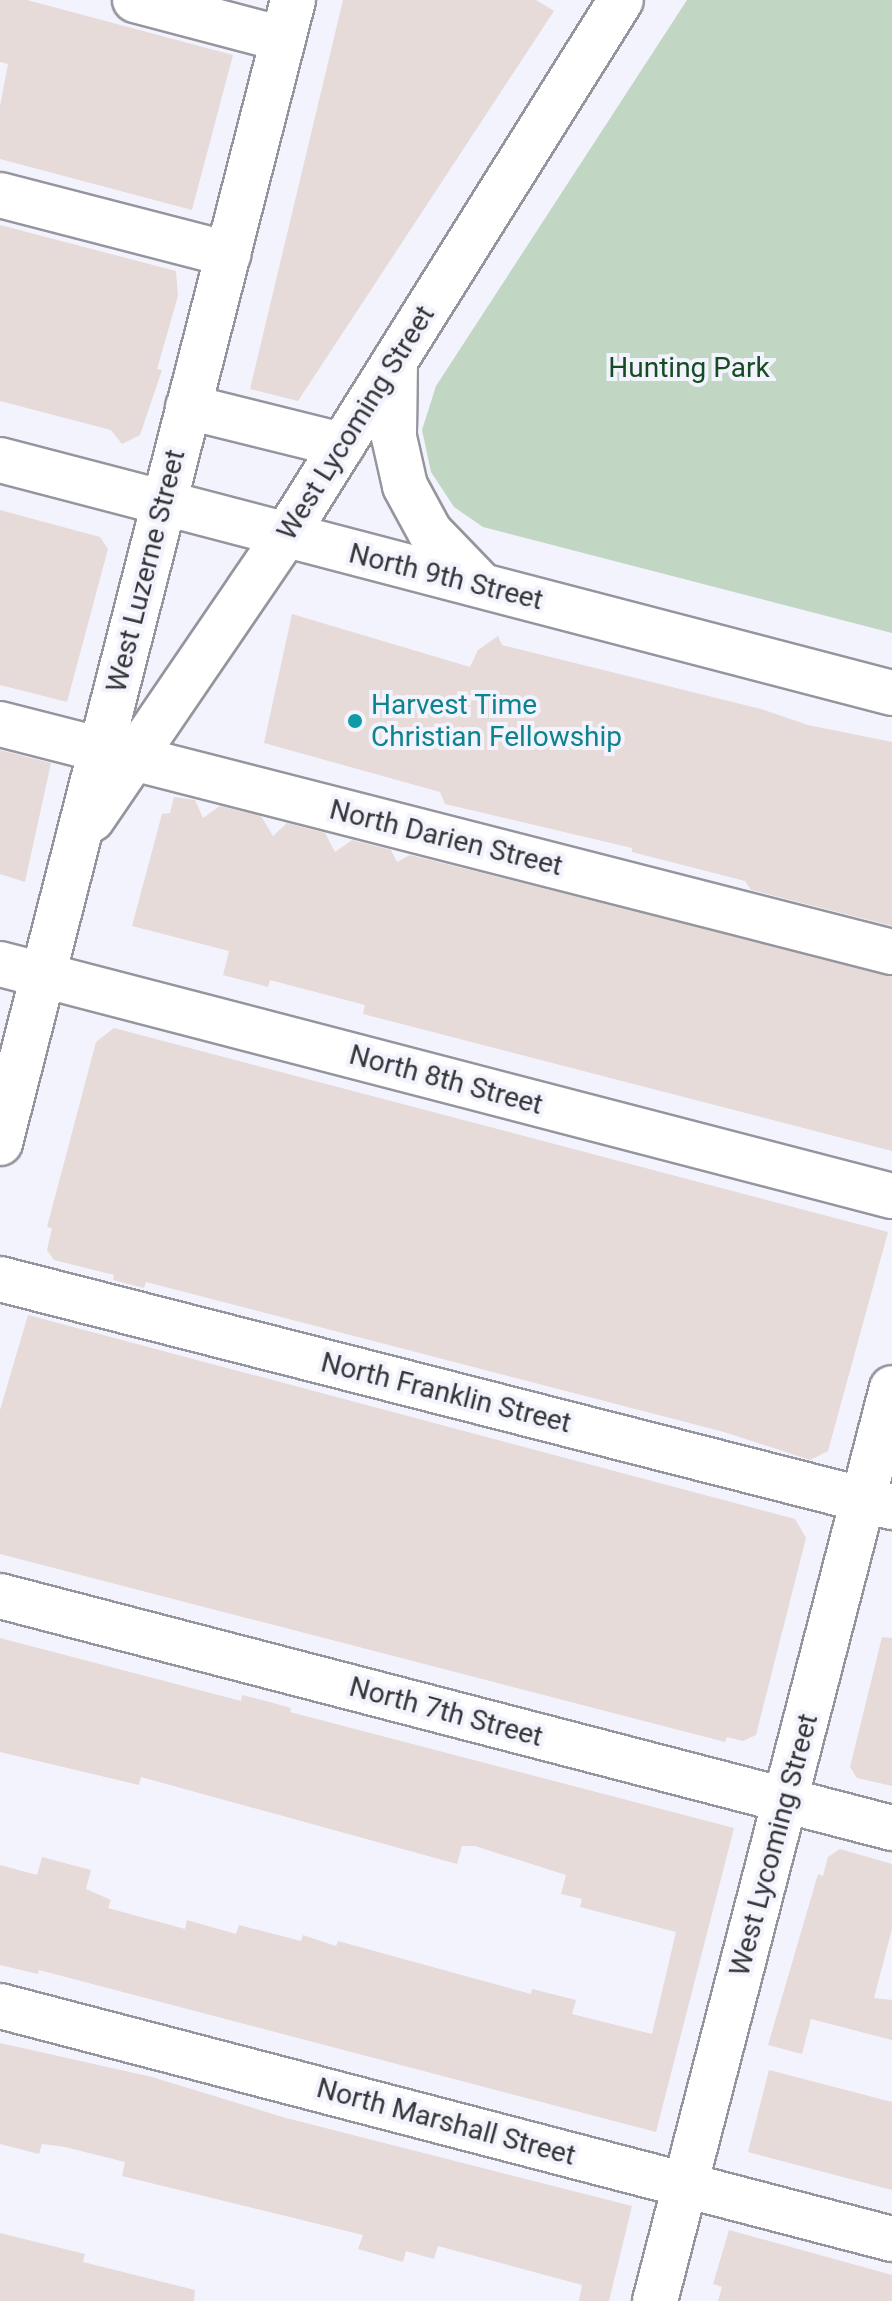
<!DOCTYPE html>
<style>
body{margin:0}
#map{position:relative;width:892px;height:2301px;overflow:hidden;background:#f2f3fc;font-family:Roboto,sans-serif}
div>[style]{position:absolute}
.green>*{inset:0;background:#c1d7c4}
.building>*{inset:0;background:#e6dbd8}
.roads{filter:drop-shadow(2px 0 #95959e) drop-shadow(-2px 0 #95959e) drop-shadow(0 2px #95959e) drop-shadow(0 -2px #95959e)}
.minor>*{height:44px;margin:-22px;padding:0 22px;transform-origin:22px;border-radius:22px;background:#fff}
.dots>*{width:22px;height:22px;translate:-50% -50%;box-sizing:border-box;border:4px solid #f2f3fc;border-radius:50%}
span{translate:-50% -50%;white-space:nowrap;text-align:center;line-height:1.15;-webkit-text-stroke:8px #f2f3fc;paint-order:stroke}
.park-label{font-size:28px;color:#174b24}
.street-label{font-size:28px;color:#353539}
.culture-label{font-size:28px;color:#0d838f}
.left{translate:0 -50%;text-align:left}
</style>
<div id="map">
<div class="green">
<i style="clip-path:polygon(687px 0,892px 0,892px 633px,483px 527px,454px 507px,431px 472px,422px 430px,436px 386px)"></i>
</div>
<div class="building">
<i style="clip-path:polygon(0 0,27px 0,233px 55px,192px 210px,0 159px,0 106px,8px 64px,0 62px)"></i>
<i style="clip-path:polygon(343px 0,536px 0,554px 11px,298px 401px,250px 389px)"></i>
<i style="clip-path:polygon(0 225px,176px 271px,178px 296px,157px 369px,162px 370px,140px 435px,122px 444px,111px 430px,0 401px)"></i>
<i style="clip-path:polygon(0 510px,100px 537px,108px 549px,67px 702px,0 685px)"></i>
<i style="clip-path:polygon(292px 614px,470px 667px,478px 650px,498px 636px,502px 645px,761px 709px,808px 725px,892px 742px,892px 926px,751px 890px,745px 881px,632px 852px,632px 848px,445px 804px,440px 792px,264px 743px)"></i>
<i style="clip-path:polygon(0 750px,51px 763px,25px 882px,0 874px)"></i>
<i style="clip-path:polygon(174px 797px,195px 800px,203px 818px,220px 806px,261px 816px,273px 836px,287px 823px,325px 833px,335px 852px,352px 840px,391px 850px,397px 862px,410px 855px,892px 976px,892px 1151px,363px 1014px,365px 1005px,270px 980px,268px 987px,223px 975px,229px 951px,132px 926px,162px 814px,170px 813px)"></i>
<i style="clip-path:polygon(114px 1028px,888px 1232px,828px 1451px,810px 1460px,724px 1432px,146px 1282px,144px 1288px,113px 1280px,114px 1275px,54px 1260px,47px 1250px,52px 1228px,47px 1227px,96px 1042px)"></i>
<i style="clip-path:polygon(28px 1315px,795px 1519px,806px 1538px,756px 1735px,743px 1741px,727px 1737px,725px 1742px,0 1554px,0 1410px)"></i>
<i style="clip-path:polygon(882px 1637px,892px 1638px,892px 1786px,857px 1778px,850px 1767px)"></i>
<i style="clip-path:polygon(0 1638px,241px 1701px,242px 1695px,266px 1701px,291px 1708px,290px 1712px,734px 1828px,656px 2132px,39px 1970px,38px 1974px,0 1965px,0 1865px,37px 1875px,42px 1857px,91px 1870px,86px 1889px,111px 1900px,108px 1908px,185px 1929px,187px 1920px,236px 1934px,239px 1925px,301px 1941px,303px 1935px,336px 1946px,338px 1941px,531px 1994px,532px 1989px,576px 2000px,572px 2014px,652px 2034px,676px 1932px,580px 1907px,582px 1899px,561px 1894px,566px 1875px,475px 1846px,462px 1846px,457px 1864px,141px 1777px,139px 1785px,0 1752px)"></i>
<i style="clip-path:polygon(840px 1849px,892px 1864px,892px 1929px,874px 1998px,892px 2000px,892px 2040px,811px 2019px,802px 2054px,768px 2045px,818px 1874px,823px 1876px,828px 1857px)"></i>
<i style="clip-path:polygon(0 2043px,152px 2077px,286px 2118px,632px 2206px,609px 2301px,579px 2301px,582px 2285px,438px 2246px,434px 2259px,406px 2251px,403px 2262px,358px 2249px,363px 2235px,122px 2176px,125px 2162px,65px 2147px,42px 2144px,39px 2154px,0 2144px)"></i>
<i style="clip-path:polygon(769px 2070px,892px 2102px,892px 2190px,748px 2152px)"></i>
<i style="clip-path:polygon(729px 2230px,892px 2275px,892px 2301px,718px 2301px,722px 2287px,713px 2284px)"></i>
<i style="clip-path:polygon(0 2233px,85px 2254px,83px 2262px,195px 2290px,194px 2301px,0 2301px)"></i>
</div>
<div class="roads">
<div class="minor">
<i style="left:135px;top:0;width:153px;rotate:14.8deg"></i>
<i style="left:0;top:195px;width:236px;rotate:14.5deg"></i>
<i style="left:395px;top:361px;width:76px;rotate:90.8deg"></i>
<i style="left:394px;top:437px;width:50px;rotate:77.3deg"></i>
<i style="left:405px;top:486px;width:52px;rotate:61.5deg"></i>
<i style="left:430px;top:532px;width:72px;rotate:46.1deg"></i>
<i style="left:188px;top:407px;width:159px;rotate:13.9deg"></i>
<i style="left:0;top:460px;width:922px;rotate:14.64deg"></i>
<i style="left:0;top:724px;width:921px;rotate:14.34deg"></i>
<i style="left:92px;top:819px;width:344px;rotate:-55.7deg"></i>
<i style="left:286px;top:535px;width:631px;rotate:-57.95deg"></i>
<i style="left:0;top:964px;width:922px;rotate:14.58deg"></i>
<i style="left:0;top:1143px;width:1180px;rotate:-75.62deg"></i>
<i style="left:0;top:1279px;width:921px;rotate:14.34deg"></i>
<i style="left:0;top:1596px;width:922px;rotate:14.58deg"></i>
<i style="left:0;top:2006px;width:922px;rotate:14.64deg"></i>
<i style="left:655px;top:2301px;width:943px;rotate:-75.45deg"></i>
</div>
</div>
<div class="dots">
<i style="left:355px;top:721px;background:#0f9aa8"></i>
</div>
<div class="park-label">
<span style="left:689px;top:368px">Hunting Park</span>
</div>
<div class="street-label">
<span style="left:356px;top:423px;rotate:-58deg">West Lycoming Street</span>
<span style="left:146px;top:571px;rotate:-76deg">West Luzerne Street</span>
<span style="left:446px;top:577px;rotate:14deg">North 9th Street</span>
<span style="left:446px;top:838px;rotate:14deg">North Darien Street</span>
<span style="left:446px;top:1080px;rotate:15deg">North 8th Street</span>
<span style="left:446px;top:1393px;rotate:14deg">North Franklin Street</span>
<span style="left:446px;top:1712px;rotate:15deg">North 7th Street</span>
<span style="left:774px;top:1845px;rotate:-75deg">West Lycoming Street</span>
<span style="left:446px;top:2122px;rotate:15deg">North Marshall Street</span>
</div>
<div class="culture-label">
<span class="left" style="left:371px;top:721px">Harvest Time<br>Christian Fellowship</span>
</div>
</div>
